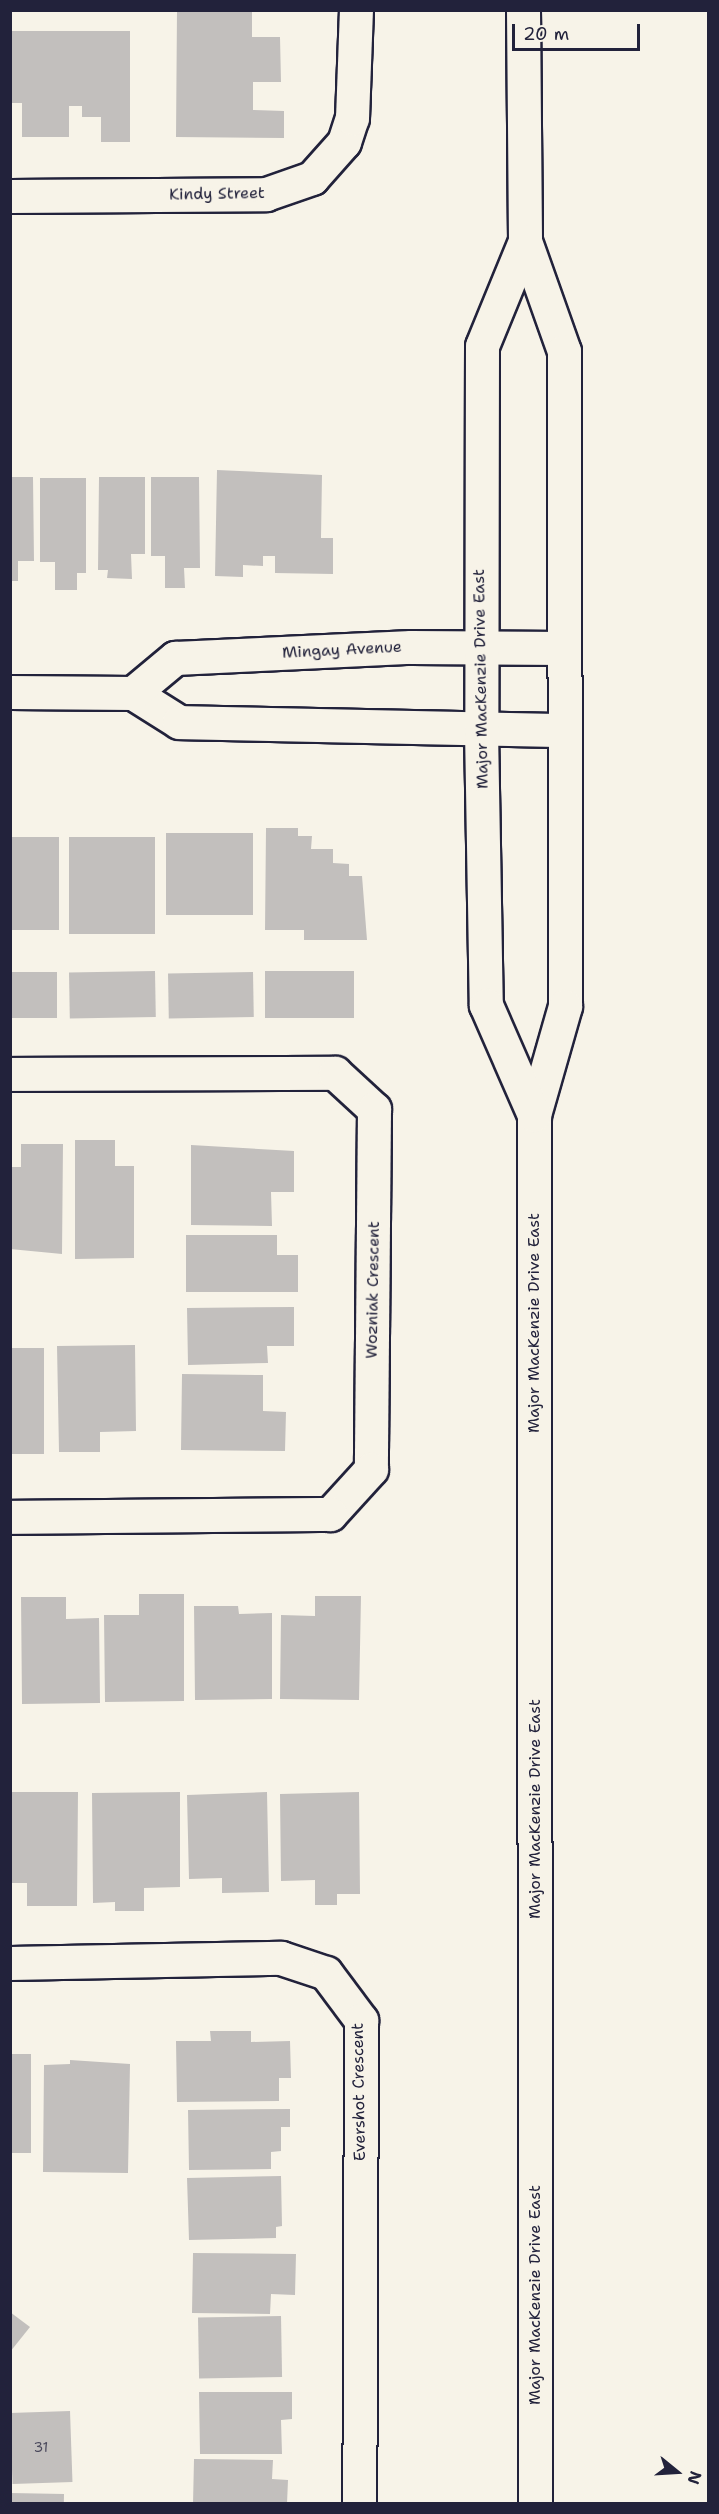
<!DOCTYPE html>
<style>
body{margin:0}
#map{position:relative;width:719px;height:2514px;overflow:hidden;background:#f7f3e8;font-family:"Shantell Sans",sans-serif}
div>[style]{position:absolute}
.building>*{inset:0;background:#c2bfbd;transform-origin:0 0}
.roads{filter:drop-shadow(2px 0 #22223b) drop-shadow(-2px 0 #22223b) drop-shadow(0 2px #22223b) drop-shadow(0 -2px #22223b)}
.street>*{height:33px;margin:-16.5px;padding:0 16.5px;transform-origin:16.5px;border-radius:16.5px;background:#f7f3e8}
.secondary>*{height:33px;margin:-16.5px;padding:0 16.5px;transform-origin:16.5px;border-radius:16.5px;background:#f7f3e8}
.primary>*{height:33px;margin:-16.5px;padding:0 16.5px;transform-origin:16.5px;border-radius:16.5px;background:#f7f3e8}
span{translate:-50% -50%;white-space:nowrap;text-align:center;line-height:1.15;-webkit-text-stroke:4.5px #f7f3e8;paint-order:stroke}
.number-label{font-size:14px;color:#4a495c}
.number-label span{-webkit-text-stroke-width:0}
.street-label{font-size:16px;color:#22223b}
.frame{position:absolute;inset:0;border:12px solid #22223b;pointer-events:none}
.north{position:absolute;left:647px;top:2442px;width:60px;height:60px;-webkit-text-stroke:4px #f7f3e8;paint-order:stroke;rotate:108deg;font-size:16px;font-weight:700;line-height:24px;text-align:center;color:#22223b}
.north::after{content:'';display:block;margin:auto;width:21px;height:27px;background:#22223b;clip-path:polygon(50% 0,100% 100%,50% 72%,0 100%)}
.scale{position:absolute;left:512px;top:24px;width:128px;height:27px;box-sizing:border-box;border:3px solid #22223b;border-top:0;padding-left:8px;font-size:18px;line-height:21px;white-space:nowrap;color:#22223b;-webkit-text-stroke:4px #f7f3e8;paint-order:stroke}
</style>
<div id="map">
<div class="building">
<i style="clip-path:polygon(177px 10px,252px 10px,252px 37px,280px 37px,281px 82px,253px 82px,253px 110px,284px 111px,284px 138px,176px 137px)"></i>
<i style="clip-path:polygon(10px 31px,130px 31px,130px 142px,101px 142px,101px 117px,82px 117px,82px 106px,69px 106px,69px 137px,22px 137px,22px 103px,10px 103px)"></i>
<i style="clip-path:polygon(217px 470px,322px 475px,321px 538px,333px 538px,333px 574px,275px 573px,275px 556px,263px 556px,263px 566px,243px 565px,243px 577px,215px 576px)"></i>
<i style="clip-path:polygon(10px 477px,33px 477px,34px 561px,18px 561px,18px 581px,10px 581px)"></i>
<i style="clip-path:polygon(99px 477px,145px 477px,145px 554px,131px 554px,132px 579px,107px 578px,108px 570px,98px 570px)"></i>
<i style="clip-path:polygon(151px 477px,199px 477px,200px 568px,184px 568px,185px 588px,165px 588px,165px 556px,151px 556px)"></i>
<i style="clip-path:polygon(40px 478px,86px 478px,86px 573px,77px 573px,77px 590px,55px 590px,55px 562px,40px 562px)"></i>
<i style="clip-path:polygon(266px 828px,298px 828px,298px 836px,312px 836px,311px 849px,333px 849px,333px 863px,349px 864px,349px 876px,362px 876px,367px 940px,304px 940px,304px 930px,265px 930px)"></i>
<i style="left:253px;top:833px;width:82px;height:87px;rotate:90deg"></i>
<i style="left:10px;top:837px;width:49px;height:93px"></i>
<i style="left:69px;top:837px;width:86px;height:97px"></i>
<i style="left:155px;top:971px;width:46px;height:86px;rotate:89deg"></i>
<i style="left:265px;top:971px;width:89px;height:47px"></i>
<i style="left:10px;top:972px;width:47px;height:46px"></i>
<i style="left:253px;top:972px;width:45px;height:85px;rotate:89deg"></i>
<i style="clip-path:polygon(75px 1140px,115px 1140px,115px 1166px,134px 1166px,134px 1258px,75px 1259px)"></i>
<i style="clip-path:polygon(21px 1144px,63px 1144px,62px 1254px,10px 1249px,10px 1167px,21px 1167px)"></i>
<i style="clip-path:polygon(191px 1145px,294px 1151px,294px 1192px,271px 1192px,272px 1226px,191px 1225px)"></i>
<i style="clip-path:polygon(186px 1235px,277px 1235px,277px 1255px,298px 1255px,298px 1292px,186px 1292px)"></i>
<i style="clip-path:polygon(294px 1307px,294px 1346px,267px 1346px,268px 1363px,188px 1365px,187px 1308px)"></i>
<i style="clip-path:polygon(135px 1345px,136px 1431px,100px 1432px,100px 1452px,59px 1452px,57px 1346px)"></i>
<i style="left:10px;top:1348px;width:34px;height:106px"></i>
<i style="clip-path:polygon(182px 1374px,263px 1375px,263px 1411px,286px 1412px,285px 1451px,181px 1450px)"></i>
<i style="clip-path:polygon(139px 1594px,184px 1594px,184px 1701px,105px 1702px,104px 1615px,139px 1615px)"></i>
<i style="clip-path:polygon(315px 1596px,361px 1596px,359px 1700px,280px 1699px,281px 1615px,315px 1616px)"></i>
<i style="clip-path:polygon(21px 1597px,66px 1597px,66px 1619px,99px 1618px,100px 1703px,22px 1704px)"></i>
<i style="clip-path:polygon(194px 1606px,238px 1606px,239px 1614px,272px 1613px,272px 1699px,195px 1700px)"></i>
<i style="clip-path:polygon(10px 1792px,78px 1792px,77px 1906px,27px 1906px,27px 1883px,10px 1883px)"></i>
<i style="clip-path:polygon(180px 1792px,180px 1887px,144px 1888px,144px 1911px,115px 1911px,115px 1902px,93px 1903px,92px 1793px)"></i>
<i style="clip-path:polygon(267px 1792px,269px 1892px,222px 1893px,222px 1878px,189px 1879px,187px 1795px)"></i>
<i style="clip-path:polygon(359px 1792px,360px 1894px,337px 1894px,337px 1905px,315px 1905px,315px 1880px,281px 1881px,280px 1794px)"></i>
<i style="clip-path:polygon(210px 2031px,251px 2031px,251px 2042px,290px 2041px,291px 2078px,279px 2078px,279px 2101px,177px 2102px,176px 2041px,211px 2041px)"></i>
<i style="left:10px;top:2054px;width:21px;height:99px"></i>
<i style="clip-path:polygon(70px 2060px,130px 2064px,128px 2173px,43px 2172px,44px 2065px,70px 2064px)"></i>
<i style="clip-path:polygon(290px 2109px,290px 2127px,281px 2127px,281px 2151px,271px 2152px,271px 2169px,189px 2170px,188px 2110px)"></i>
<i style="clip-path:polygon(281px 2176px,282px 2226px,276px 2227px,276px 2238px,189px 2240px,187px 2178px)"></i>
<i style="clip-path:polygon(193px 2253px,296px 2254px,295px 2295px,271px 2294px,270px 2314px,192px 2313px)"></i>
<i style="clip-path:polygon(10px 2312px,30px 2327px,10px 2352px)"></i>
<i style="left:281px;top:2316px;width:61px;height:83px;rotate:89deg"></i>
<i style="clip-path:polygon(199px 2392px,292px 2392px,292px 2419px,281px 2420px,282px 2454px,200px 2454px)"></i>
<i style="left:70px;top:2411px;width:71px;height:60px;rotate:88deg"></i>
<i style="clip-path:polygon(194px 2459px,273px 2460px,272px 2479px,288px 2480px,287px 2504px,193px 2504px)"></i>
<i style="left:10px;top:2493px;width:54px;height:11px;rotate:1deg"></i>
</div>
<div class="roads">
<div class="street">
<i style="left:10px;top:196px;width:256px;rotate:-0.4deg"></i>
<i style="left:266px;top:194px;width:49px;rotate:-19.2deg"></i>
<i style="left:312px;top:178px;width:48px;rotate:-48.4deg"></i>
<i style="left:344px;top:142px;width:25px;rotate:-72deg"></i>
<i style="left:352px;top:118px;width:108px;rotate:-87.9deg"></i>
<i style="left:10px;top:1074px;width:325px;rotate:-0.2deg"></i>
<i style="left:335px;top:1073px;width:53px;rotate:42.7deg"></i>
<i style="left:374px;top:1109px;width:360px;rotate:90.5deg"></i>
<i style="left:371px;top:1469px;width:61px;rotate:132.3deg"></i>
<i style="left:330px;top:1514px;width:320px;rotate:179.5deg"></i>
<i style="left:10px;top:1963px;width:271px;rotate:-1.1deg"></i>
<i style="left:281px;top:1958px;width:47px;rotate:18.4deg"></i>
<i style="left:326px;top:1973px;width:59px;rotate:53.3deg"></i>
<i style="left:361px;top:2020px;width:484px;rotate:90.2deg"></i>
</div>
<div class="secondary">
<i style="left:10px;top:692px;width:123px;rotate:0.5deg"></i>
<i style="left:133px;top:693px;width:54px;rotate:32.2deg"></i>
<i style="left:179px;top:722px;width:385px;rotate:1.2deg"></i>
<i style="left:133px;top:693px;width:55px;rotate:-39.8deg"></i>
<i style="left:175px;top:658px;width:236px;rotate:-2.7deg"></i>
<i style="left:411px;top:647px;width:153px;rotate:0.4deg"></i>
</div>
<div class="primary">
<i style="left:523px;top:10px;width:231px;rotate:89.5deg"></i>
<i style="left:525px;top:241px;width:117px;rotate:70.5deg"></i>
<i style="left:564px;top:351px;width:655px;rotate:89.91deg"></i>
<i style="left:565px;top:1006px;width:113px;rotate:105.9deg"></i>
<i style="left:534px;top:1115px;width:1389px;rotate:89.96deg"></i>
<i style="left:525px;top:241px;width:113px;rotate:112.3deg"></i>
<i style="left:482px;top:346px;width:384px;rotate:90.1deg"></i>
<i style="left:481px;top:730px;width:275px;rotate:89deg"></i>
<i style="left:486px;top:1005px;width:120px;rotate:66.4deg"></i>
</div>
</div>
<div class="number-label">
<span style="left:41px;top:2447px">31</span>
</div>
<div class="street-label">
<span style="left:217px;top:194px;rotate:-1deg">Kindy Street</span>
<span style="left:342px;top:650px;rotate:-3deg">Mingay Avenue</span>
<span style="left:481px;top:679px;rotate:-91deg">Major MacKenzie Drive East</span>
<span style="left:373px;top:1290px;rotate:-89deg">Wozniak Crescent</span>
<span style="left:534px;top:1323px;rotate:-90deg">Major MacKenzie Drive East</span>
<span style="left:535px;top:1809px;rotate:-90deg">Major MacKenzie Drive East</span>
<span style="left:359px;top:2092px;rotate:-91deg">Evershot Crescent</span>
<span style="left:535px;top:2295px;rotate:-90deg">Major MacKenzie Drive East</span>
</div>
<div class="frame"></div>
<div class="north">N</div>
<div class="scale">20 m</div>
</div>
